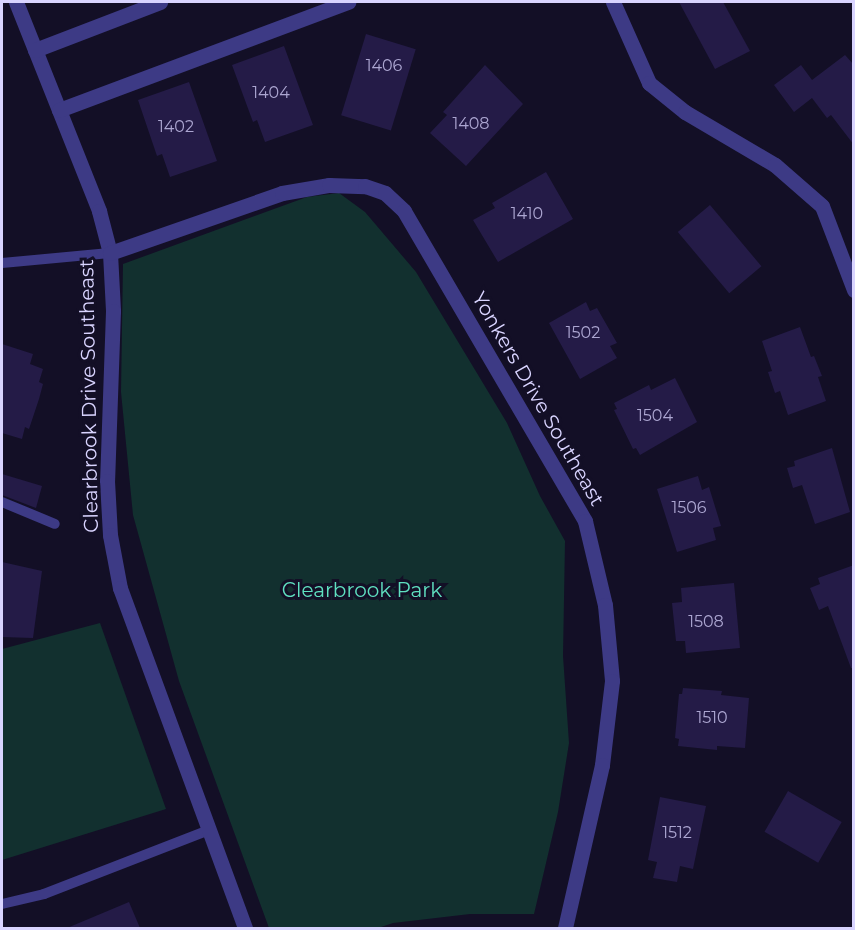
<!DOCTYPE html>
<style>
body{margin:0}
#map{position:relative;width:855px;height:930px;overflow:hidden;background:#130f26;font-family:Montserrat,sans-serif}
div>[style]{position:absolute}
.green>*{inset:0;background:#12302f}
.building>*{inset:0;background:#241b47;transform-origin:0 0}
.lane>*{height:10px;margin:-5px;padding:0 5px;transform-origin:5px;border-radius:5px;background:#3d3a85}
.street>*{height:15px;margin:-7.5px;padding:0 7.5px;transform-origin:7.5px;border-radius:7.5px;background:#3d3a85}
span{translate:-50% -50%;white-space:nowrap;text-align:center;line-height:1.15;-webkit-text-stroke:6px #130f26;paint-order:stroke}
.number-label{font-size:16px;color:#aca6d1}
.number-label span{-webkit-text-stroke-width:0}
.street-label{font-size:20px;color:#d9d4ff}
.park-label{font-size:20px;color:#5fe0c0}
.frame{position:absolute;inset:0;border:3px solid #d9d4ff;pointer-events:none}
</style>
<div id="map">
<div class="green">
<i style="clip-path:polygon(339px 193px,365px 212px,416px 272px,507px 423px,540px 496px,565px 541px,563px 656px,569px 743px,558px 812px,534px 914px,470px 914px,393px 923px,378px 928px,269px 928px,179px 681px,133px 515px,121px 392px,123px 264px,307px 197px)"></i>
<i style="clip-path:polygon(100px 623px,166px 809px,2px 860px,2px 649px)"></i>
</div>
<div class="building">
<i style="clip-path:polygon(679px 2px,723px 2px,750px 51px,715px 69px)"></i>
<i style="left:366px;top:34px;width:52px;height:85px;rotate:17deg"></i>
<i style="clip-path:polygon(284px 46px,313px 125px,265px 142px,257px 120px,253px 122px,232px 65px)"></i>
<i style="clip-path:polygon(845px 55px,854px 65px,854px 145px,831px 115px,827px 118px,812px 98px,794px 112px,774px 85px,801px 65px,812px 80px)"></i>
<i style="clip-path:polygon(485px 65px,523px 104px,466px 166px,430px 133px,447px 115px,443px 112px)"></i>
<i style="clip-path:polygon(189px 82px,217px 161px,170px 177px,162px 154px,157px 156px,138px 100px)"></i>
<i style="clip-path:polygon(546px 172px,573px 219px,498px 262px,473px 220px,495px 208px,492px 203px)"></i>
<i style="left:710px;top:205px;width:80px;height:42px;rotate:50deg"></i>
<i style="clip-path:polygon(586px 302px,590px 311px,597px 308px,617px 343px,610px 346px,617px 358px,580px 379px,549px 323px)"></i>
<i style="clip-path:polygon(800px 327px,811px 357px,814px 356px,822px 376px,818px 377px,826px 401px,788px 415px,780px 391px,775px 393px,768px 372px,772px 371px,762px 341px)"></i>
<i style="clip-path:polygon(2px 344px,33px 354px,30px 364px,43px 369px,39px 382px,43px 384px,39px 399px,29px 429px,25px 427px,22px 439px,2px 433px)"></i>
<i style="clip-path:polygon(675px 378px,697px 422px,640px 455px,636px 448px,633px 449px,614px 410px,617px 409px,614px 403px,649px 385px,651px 390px)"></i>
<i style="clip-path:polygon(832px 448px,850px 512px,815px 524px,802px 485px,793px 488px,787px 468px,795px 466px,794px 461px)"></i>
<i style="clip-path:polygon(2px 474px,42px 486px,36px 508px,2px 495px)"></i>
<i style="clip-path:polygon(698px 476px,702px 490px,709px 487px,721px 526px,713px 528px,716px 540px,677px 552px,657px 489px)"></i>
<i style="clip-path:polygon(2px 562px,42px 571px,33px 638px,2px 637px)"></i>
<i style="clip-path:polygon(854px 565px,854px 668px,851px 668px,828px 606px,819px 610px,810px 588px,820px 584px,818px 578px)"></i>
<i style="clip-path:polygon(734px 583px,740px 648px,686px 653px,685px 641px,676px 641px,672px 603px,682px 602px,681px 588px)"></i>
<i style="clip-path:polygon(683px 688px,722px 691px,721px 695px,749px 698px,745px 748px,717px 746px,717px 750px,678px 746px,679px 739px,675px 738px,679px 694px,682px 694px)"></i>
<i style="left:788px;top:791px;width:62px;height:47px;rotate:30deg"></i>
<i style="clip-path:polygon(660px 797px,706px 806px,693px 869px,680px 866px,677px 882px,653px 878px,657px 862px,648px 860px)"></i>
<i style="clip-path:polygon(129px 902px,140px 928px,67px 928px)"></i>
</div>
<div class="lane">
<i style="left:2px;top:263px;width:108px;rotate:-5.3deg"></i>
<i style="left:2px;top:502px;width:57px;rotate:22.5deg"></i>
<i style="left:2px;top:904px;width:43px;rotate:-13.4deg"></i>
<i style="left:44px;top:894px;width:177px;rotate:-21.2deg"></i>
</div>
<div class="street">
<i style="left:16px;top:2px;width:225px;rotate:68.3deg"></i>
<i style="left:99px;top:211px;width:43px;rotate:75.3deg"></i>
<i style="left:110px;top:253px;width:58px;rotate:87deg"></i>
<i style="left:113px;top:311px;width:170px;rotate:92deg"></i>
<i style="left:107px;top:481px;width:54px;rotate:86.8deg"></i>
<i style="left:110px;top:535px;width:54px;rotate:79.3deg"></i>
<i style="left:120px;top:588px;width:362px;rotate:69.8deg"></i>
<i style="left:613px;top:2px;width:89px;rotate:66deg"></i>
<i style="left:649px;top:83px;width:46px;rotate:38.9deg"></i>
<i style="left:685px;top:112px;width:104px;rotate:30.5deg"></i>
<i style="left:775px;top:165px;width:62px;rotate:41.1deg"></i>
<i style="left:822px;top:206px;width:90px;rotate:69.1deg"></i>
<i style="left:35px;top:50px;width:134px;rotate:-21deg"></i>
<i style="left:59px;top:110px;width:309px;rotate:-20.5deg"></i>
<i style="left:110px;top:253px;width:182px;rotate:-19.2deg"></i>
<i style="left:282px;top:193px;width:48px;rotate:-9.7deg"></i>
<i style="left:329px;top:185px;width:36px;rotate:2deg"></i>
<i style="left:365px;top:186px;width:21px;rotate:19deg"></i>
<i style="left:385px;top:193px;width:26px;rotate:43deg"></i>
<i style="left:404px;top:211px;width:359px;rotate:59.7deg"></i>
<i style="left:585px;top:521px;width:86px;rotate:76.6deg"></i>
<i style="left:605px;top:605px;width:76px;rotate:84.7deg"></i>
<i style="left:612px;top:681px;width:85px;rotate:96.8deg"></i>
<i style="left:602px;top:765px;width:167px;rotate:102.8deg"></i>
</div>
<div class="number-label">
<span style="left:384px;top:66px">1406</span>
<span style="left:271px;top:93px">1404</span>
<span style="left:471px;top:124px">1408</span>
<span style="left:176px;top:127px">1402</span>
<span style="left:527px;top:214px">1410</span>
<span style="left:583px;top:333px">1502</span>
<span style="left:655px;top:416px">1504</span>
<span style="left:689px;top:508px">1506</span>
<span style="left:706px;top:622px">1508</span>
<span style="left:712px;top:718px">1510</span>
<span style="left:677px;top:833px">1512</span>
</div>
<div class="street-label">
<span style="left:89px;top:396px;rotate:-91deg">Clearbrook Drive Southeast</span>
<span style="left:538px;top:399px;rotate:60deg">Yonkers Drive Southeast</span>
</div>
<div class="park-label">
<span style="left:362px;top:590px">Clearbrook Park</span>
</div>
<div class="frame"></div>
</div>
